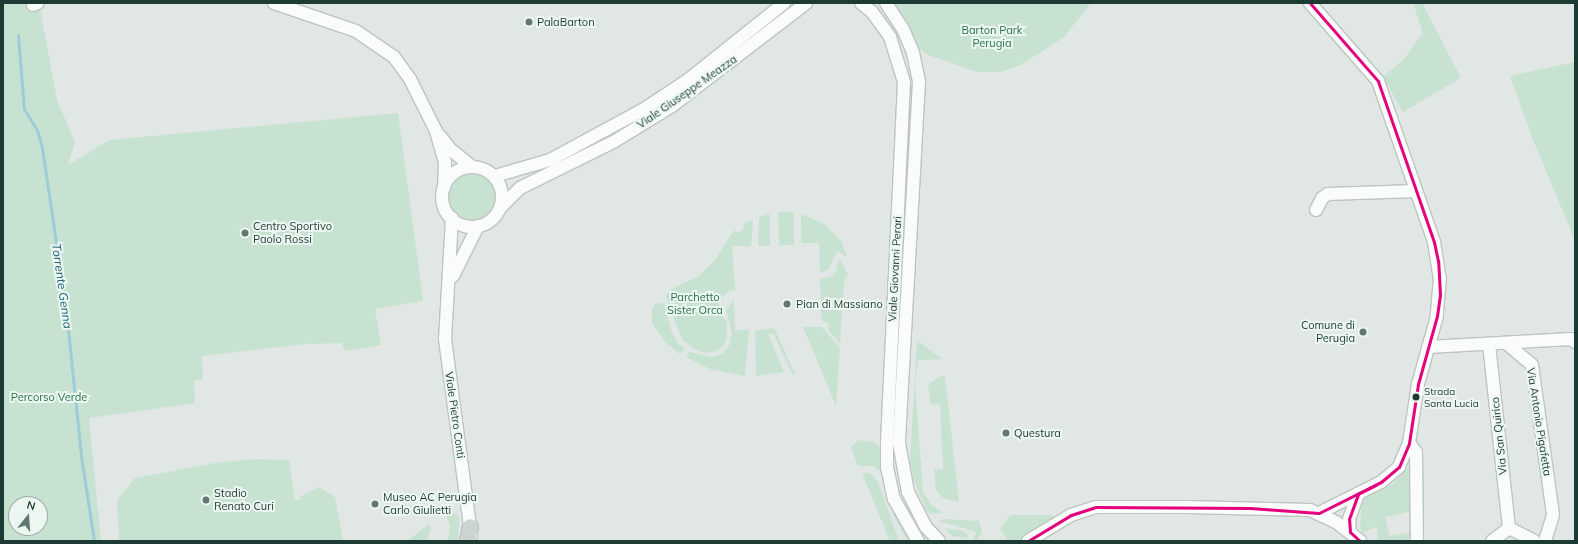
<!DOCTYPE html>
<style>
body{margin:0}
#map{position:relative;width:1578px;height:544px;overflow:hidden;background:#e0e7e4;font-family:Mulish,sans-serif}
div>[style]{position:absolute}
.green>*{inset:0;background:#c8e2d1}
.round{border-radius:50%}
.stream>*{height:3px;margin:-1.5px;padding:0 1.5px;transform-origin:1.5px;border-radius:1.5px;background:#9eccd7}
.roads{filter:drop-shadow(1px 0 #bdc4c1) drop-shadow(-1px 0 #bdc4c1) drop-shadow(0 1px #bdc4c1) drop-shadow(0 -1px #bdc4c1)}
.minor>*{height:12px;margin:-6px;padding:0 6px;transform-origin:6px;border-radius:6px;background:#fafbfb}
.minor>.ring{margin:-6px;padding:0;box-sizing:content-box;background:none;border:12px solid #fafbfb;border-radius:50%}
.major>*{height:15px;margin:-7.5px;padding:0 7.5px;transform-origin:7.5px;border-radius:7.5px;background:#ccd4d2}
.bus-1>*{height:3px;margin:-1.5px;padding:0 1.5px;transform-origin:1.5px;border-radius:1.5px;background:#e5007d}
.dots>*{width:11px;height:11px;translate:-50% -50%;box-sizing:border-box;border:2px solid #edf7f2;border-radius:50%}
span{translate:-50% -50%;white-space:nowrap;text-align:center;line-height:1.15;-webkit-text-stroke:4px #edf7f2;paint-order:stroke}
.bus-label{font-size:10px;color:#1e3a34}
.left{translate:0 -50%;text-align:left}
.poi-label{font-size:11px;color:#1e3a34}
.right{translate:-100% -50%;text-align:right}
.park-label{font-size:11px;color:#277248}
.street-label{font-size:11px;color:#1e3a34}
.water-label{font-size:12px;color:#176277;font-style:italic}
.frame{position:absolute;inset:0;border:4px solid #1e3a34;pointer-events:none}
.north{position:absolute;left:8px;top:496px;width:40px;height:40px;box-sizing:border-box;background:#edf7f2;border:1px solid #9aaba6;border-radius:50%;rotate:17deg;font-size:11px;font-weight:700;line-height:16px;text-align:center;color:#1e3a34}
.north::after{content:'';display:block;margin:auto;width:14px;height:18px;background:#627772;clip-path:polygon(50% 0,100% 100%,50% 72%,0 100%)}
</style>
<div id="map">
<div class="green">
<i style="clip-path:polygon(evenodd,3px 3px,39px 3px,57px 100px,75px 142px,68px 165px,109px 140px,398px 113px,423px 301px,375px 309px,381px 345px,345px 351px,342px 343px,305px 344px,202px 356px,203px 379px,194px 381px,195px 403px,89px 418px,101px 541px,3px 541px,3px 3px,16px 504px,40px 504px,40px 528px,16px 528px,16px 504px)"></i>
<i style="clip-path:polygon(894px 3px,1091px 3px,1064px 37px,1021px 65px,1001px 72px,977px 72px,931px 56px,920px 50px,907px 21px)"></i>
<i style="clip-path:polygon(1413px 3px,1422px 3px,1461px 78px,1403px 112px,1383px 77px,1404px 59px,1423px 33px)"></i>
<i style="clip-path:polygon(1575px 62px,1575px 240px,1533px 140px,1510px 76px)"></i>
<i class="round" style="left:448px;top:172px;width:48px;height:48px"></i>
<i style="clip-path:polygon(786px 211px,794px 213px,794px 245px,779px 245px,778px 213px)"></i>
<i style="clip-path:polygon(770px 214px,770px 246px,758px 246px,759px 217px)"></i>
<i style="clip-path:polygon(801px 214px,824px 224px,842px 242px,847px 257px,837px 251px,828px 270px,820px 272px,819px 243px,801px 243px)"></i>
<i style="clip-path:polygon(753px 219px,751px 246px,732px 246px,735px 291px,730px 290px,719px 300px,719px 312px,727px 322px,727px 337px,724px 345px,717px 351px,707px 353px,698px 351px,682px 340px,666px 296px,672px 289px,699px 276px,715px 260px,731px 235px,735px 230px,738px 233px,744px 229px,743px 225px)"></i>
<i style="clip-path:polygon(839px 258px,848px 274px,844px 280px,843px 306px,821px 305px,820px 279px,831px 277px,836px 272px)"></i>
<i style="clip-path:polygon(734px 300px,735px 331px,747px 329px,749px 332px,745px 376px,710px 369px,686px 357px,689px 352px,712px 357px,722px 354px,729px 346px,732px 332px,726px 310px)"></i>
<i style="clip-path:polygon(664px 303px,672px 333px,678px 344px,685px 348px,680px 354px,665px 342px,652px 323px,652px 309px,655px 304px)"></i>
<i style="clip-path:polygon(821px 309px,842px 309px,840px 343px,829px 331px,828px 323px,822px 321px)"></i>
<i style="clip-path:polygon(803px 327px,822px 327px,840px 348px,836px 406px)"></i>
<i style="clip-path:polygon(774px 328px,795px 374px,792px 374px,774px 334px,768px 334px,784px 372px,756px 376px,755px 331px)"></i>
<i style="clip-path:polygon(917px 340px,942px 359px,918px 360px,915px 382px,923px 493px,933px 506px,943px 513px,930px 514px,926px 510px,913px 477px,910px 461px)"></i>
<i style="clip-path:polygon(940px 376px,945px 376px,959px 502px,943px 498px,936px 490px,934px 470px,943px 469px,940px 404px,931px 405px,928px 385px)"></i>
<i style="clip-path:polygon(858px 440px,874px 442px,880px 448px,885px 468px,913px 541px,906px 539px,893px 514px,880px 471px,873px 466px,858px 466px,851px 447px)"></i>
<i style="clip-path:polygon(257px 459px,289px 460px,295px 500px,300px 500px,301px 496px,319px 487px,335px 497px,343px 541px,119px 541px,117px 500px,135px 478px,215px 463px)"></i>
<i style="clip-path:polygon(1411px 464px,1413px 511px,1385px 517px,1390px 536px,1414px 532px,1414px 541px,1374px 541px,1378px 537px,1377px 527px,1363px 532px,1360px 529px,1361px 509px,1364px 499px,1393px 484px)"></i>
<i style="clip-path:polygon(862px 473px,870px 473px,878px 482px,899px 541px,890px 541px)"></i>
<i style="clip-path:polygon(449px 513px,456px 514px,459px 518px,458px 541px,448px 541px,450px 525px,445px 514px)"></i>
<i style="clip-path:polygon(1010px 515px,1052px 515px,1053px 519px,1023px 541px,1008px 541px,1000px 529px)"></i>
<i style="clip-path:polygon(944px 519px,979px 521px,982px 531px,978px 539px,971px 541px,976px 534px,974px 531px,939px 521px)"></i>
<i style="clip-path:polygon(429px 524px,431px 529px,426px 541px,407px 541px)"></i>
<i style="clip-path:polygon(945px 528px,963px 531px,968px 535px,968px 538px,952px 536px)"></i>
</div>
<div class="stream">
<i style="left:18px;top:35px;width:74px;rotate:85.4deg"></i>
<i style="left:24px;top:109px;width:25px;rotate:58deg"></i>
<i style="left:37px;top:130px;width:19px;rotate:74deg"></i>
<i style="left:42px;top:148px;width:164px;rotate:81.6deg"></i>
<i style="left:66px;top:310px;width:147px;rotate:84.1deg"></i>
<i style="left:81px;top:456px;width:86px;rotate:81.3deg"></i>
</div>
<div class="roads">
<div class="minor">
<i style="left:274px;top:3px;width:87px;rotate:18.9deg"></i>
<i style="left:356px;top:31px;width:46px;rotate:34.4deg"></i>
<i style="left:394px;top:57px;width:27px;rotate:54deg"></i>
<i style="left:410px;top:79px;width:58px;rotate:63.4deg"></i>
<i style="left:436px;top:131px;width:32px;rotate:74deg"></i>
<i style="left:445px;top:162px;width:25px;rotate:92deg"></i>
<i style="left:861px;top:3px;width:14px;rotate:39deg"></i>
<i style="left:872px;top:12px;width:31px;rotate:54deg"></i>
<i style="left:890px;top:37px;width:47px;rotate:72.7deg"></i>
<i style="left:904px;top:82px;width:364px;rotate:92.7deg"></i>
<i style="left:887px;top:446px;width:21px;rotate:90deg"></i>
<i style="left:887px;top:467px;width:33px;rotate:78deg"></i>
<i style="left:894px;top:499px;width:48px;rotate:60.3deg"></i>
<i style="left:886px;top:3px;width:31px;rotate:57deg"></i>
<i style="left:903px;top:29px;width:26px;rotate:67deg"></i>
<i style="left:913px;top:53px;width:30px;rotate:78deg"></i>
<i style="left:919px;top:82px;width:362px;rotate:93.2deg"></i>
<i style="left:899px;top:443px;width:50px;rotate:79.6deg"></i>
<i style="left:908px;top:492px;width:39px;rotate:63deg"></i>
<i style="left:926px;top:527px;width:19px;rotate:47deg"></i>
<i style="left:1310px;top:3px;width:103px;rotate:48.9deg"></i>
<i style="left:1378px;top:81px;width:170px;rotate:70.8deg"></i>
<i style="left:1434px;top:242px;width:36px;rotate:81deg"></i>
<i style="left:1440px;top:278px;width:38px;rotate:95deg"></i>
<i style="left:1437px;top:316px;width:71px;rotate:105.6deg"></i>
<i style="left:1418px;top:384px;width:60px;rotate:98.7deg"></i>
<i style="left:1409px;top:443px;width:26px;rotate:113deg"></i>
<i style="left:1399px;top:467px;width:23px;rotate:140deg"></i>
<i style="left:1381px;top:482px;width:69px;rotate:153.4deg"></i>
<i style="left:33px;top:5px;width:5px;rotate:-22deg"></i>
<i style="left:440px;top:136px;width:16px;rotate:52deg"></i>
<i style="left:450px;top:149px;width:27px;rotate:39deg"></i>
<i class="ring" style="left:442px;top:167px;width:48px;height:48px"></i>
<i style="left:495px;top:176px;width:57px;rotate:-16.2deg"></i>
<i style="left:550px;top:160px;width:107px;rotate:-28.5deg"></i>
<i style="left:644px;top:109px;width:53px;rotate:-33.4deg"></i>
<i style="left:688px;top:80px;width:123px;rotate:-38.7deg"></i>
<i style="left:501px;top:207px;width:27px;rotate:-45deg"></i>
<i style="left:520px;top:188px;width:106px;rotate:-26.3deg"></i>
<i style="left:615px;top:141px;width:67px;rotate:-31.6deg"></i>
<i style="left:672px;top:106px;width:169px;rotate:-37.5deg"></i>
<i style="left:1316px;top:210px;width:13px;rotate:-63deg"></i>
<i style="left:1322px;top:198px;width:7px;rotate:-34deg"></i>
<i style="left:1328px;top:194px;width:88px;rotate:-2deg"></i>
<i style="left:452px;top:218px;width:121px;rotate:93.3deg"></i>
<i style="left:445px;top:339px;width:198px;rotate:82.4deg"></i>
<i style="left:453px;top:276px;width:56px;rotate:-63.4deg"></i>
<i style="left:1506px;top:343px;width:34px;rotate:40deg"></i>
<i style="left:1532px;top:365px;width:151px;rotate:82deg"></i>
<i style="left:1553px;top:515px;width:27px;rotate:107deg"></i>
<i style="left:1489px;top:344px;width:185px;rotate:83.8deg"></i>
<i style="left:1509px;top:528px;width:28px;rotate:27deg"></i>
<i style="left:1428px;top:347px;width:143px;rotate:-3.2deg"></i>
<i style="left:1571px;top:339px;width:5px;rotate:37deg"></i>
<i style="left:1409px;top:443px;width:11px;rotate:52deg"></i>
<i style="left:1416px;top:452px;width:89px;rotate:89.4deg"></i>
<i style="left:1350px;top:532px;width:13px;rotate:-94deg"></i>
<i style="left:1349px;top:519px;width:27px;rotate:-70deg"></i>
<i style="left:1028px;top:541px;width:50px;rotate:-31.2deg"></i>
<i style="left:1071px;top:515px;width:26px;rotate:-18deg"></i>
<i style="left:1096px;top:507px;width:91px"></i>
<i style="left:1187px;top:507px;width:123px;rotate:1.4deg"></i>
<i style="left:1310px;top:510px;width:29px;rotate:25deg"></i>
<i style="left:1336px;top:522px;width:31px;rotate:38deg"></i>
<i style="left:1492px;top:541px;width:21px;rotate:-37deg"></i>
</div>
<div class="major">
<i style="left:467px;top:541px;width:15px;rotate:-79deg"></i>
</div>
</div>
<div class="bus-1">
<i style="left:1028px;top:541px;width:50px;rotate:-31.2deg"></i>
<i style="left:1071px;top:515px;width:26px;rotate:-18deg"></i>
<i style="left:1096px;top:507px;width:154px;rotate:0.4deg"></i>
<i style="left:1250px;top:508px;width:69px;rotate:4.1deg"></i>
<i style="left:1319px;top:513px;width:69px;rotate:-26.6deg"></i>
<i style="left:1381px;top:482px;width:23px;rotate:-40deg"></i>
<i style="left:1399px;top:467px;width:26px;rotate:-67deg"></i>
<i style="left:1409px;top:443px;width:60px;rotate:-81.3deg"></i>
<i style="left:1418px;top:384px;width:71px;rotate:-74.4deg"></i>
<i style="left:1437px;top:316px;width:21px;rotate:-82deg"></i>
<i style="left:1440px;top:295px;width:34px;rotate:-93deg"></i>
<i style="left:1438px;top:261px;width:19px;rotate:-102deg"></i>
<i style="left:1434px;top:242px;width:170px;rotate:-109.2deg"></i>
<i style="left:1378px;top:81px;width:103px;rotate:-131.1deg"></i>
<i style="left:1360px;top:541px;width:13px;rotate:-138deg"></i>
<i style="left:1350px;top:532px;width:13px;rotate:-94deg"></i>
<i style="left:1349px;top:519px;width:27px;rotate:-70deg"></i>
<i style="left:1358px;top:494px;width:20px;rotate:-27deg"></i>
</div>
<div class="dots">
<i style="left:529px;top:22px;background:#627772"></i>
<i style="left:245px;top:233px;background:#627772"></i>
<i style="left:787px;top:304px;background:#627772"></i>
<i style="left:1363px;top:332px;background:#627772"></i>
<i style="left:1416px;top:397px;background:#1e3a34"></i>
<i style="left:1006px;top:433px;background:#627772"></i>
<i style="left:206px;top:500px;background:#627772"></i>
<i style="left:375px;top:504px;background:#627772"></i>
</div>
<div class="bus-label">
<span class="left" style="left:1424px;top:397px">Strada<br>Santa Lucia</span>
</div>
<div class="poi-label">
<span class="left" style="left:537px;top:22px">PalaBarton</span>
<span class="left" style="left:253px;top:233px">Centro Sportivo<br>Paolo Rossi</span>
<span class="left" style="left:796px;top:304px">Pian di Massiano</span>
<span class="right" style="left:1355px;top:332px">Comune di<br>Perugia</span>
<span class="left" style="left:1014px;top:433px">Questura</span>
<span class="left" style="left:214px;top:500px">Stadio<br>Renato Curi</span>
<span class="left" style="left:383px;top:504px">Museo AC Perugia<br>Carlo Giulietti</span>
</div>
<div class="park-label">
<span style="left:992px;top:37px">Barton Park<br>Perugia</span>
<span style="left:695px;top:304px">Parchetto<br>Sister Orca</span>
<span style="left:49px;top:397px">Percorso Verde</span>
</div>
<div class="street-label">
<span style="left:687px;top:92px;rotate:-35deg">Viale Giuseppe Meazza</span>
<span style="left:895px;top:269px;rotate:-87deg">Viale Giovanni Perari</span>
<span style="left:455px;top:415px;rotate:82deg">Viale Pietro Conti</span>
<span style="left:1539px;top:422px;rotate:81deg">Via Antonio Pigafetta</span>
<span style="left:1499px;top:436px;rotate:-96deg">Via San Quirico</span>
</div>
<div class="water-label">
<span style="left:62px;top:286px;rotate:82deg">Torrente Genna</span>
</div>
<div class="frame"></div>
<div class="north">N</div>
</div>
